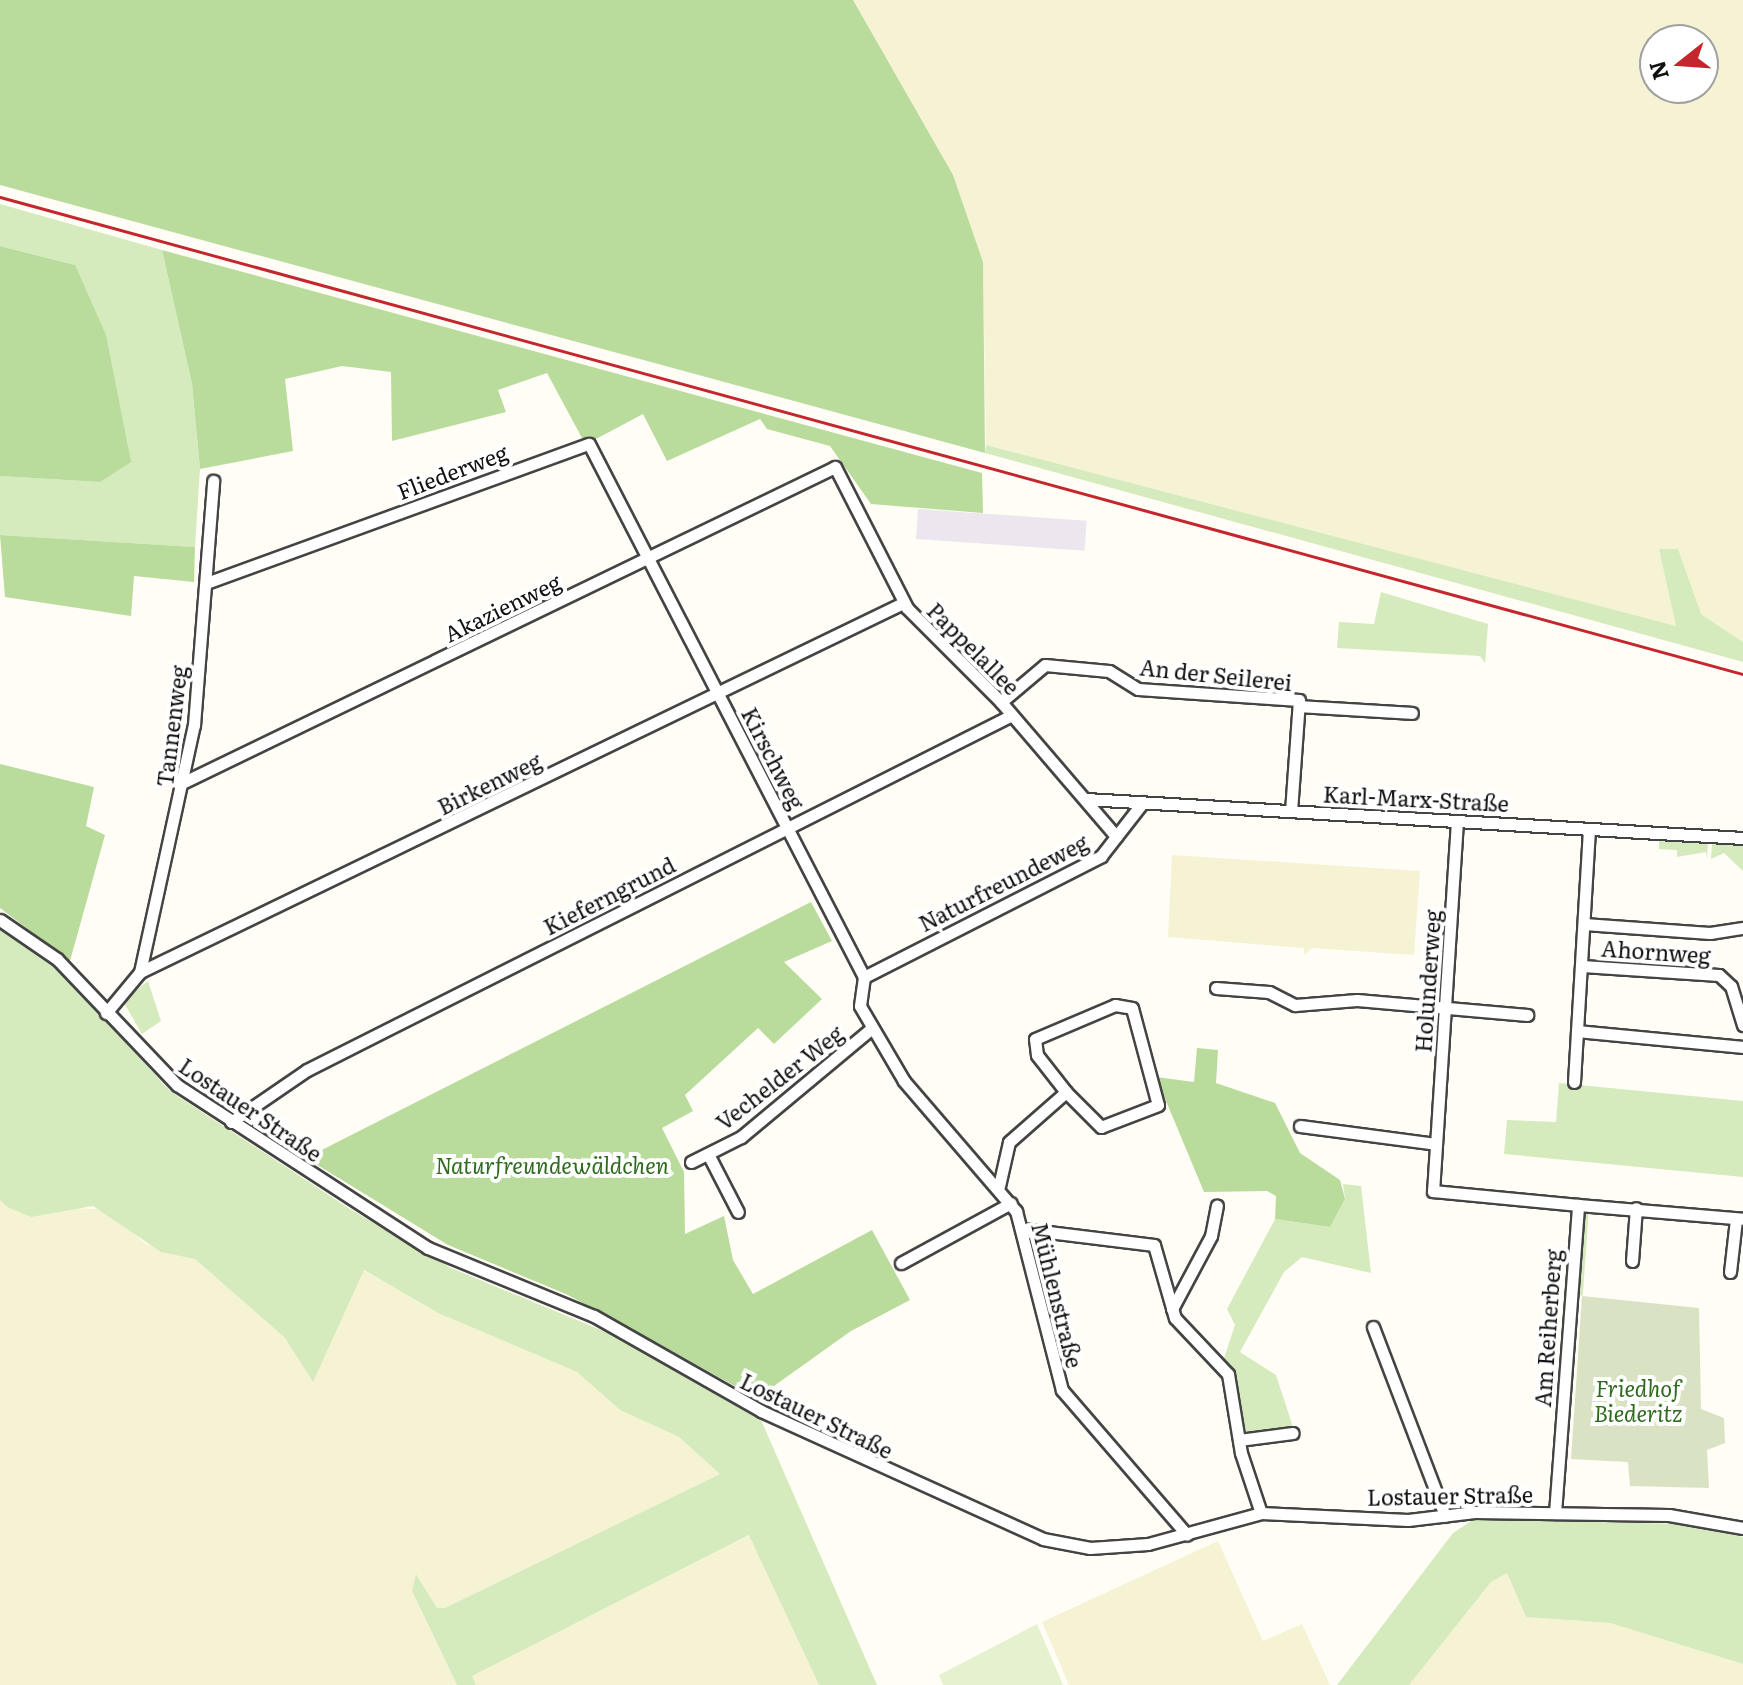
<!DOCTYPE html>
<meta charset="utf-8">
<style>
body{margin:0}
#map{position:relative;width:1743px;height:1685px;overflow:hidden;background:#fffdf5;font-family:Literata,serif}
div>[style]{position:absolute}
.industrial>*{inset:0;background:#eee6ef;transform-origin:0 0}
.farmland>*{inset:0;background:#f6f3d4}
.green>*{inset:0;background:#d5ebbd;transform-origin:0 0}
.forest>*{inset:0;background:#b9dc9c}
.cemetery>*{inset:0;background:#d9e3c4}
.pitch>*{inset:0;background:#e6f2cf}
.roads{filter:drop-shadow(2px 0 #444) drop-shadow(-2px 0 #444) drop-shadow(0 2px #444) drop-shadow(0 -2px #444)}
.minor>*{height:11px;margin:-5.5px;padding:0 5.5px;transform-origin:5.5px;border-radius:5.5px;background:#fff}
.rail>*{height:3px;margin:-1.5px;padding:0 1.5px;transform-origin:1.5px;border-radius:1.5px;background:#c4262e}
span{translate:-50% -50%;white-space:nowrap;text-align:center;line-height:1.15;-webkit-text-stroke:8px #fff;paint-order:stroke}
.street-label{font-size:22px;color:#111}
.park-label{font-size:22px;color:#2f6b1f;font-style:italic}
.north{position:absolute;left:1639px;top:24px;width:80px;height:80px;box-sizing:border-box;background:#fff;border:2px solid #a0a0a0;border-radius:50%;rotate:253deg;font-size:22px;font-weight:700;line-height:32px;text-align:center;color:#111}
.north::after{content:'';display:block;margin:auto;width:28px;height:36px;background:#c4262e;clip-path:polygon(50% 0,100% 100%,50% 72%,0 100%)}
</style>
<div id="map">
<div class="industrial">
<i style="left:918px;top:509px;width:169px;height:30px;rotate:4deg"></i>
</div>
<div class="farmland">
<i style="clip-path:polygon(evenodd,853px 0,1743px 0,1743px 642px,1701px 614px,1660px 550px,1677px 627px,986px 445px,983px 262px,953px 175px,853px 0,1655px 40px,1703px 40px,1703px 88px,1655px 88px,1655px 40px)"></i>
<i style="clip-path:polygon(1172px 855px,1420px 871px,1414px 955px,1312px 948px,1304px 955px,1304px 948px,1168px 937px)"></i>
<i style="clip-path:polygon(0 1200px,7px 1207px,105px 1209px,146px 1244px,195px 1259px,285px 1338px,313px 1381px,363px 1270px,438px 1313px,577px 1372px,620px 1410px,679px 1437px,720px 1474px,445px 1608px,437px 1608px,417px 1575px,412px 1591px,457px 1685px,0 1685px)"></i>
<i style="clip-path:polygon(750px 1535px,819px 1685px,476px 1685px,472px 1676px)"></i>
<i style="clip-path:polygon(1218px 1541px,1263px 1641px,1302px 1624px,1330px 1685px,1069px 1685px,1042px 1622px)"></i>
<i style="clip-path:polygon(1507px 1573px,1526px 1617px,1610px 1623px,1743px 1664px,1743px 1685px,1409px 1685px,1491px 1582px)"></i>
</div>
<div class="green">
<i style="clip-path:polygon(0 204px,162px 250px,192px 384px,200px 469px,195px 547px,0 535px,0 476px,100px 482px,75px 265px,0 246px)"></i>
<i style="clip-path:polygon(986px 445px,1676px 626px,1659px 549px,1678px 549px,1701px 614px,1743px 642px,1743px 662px,985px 453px)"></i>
<i style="clip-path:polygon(1381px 592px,1488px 624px,1485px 663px,1480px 656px,1337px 648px,1339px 622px,1374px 624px)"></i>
<i style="clip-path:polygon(1659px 841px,1708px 844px,1707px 859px,1706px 852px,1677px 857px,1677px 850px,1659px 849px)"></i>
<i style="clip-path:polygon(1712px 844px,1743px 846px,1743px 871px,1724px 853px,1711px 859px)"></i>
<i style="clip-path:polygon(0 930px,55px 966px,170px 1091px,350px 1209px,451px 1268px,613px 1335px,761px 1420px,877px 1685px,819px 1685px,749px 1535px,472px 1676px,476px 1685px,457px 1685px,412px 1591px,416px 1574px,437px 1608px,445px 1608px,720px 1474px,679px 1437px,620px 1410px,577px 1372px,438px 1313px,364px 1270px,313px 1382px,285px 1338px,195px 1259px,161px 1252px,93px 1206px,31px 1217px,7px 1207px,0 1200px)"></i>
<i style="clip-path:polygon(148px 981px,161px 1021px,142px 1034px,123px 1001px)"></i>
<i style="clip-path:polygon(1559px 1083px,1743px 1101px,1743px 1177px,1504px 1154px,1507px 1120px,1556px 1122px)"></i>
<i style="clip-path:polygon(1343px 1184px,1361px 1186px,1371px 1273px,1302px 1257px,1284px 1272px,1240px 1352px,1276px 1375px,1294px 1430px,1248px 1436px,1222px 1364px,1235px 1325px,1227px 1309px,1275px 1219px,1330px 1227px,1345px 1199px)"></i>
<i style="left:1589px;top:1207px;width:89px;height:10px;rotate:94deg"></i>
<i style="clip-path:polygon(1474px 1519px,1681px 1524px,1743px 1537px,1743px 1664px,1610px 1623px,1526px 1617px,1507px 1573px,1491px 1582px,1409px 1685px,1337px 1685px,1453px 1533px)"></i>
</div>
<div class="forest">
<i style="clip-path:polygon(0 0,853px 0,953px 175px,983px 262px,985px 453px,0 185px)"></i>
<i style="clip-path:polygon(0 246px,75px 265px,106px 335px,131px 462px,100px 482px,0 476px)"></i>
<i style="clip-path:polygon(162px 250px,982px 473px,983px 513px,871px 504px,830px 446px,767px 429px,760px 419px,667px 461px,643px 414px,596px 439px,582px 438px,547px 373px,498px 390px,506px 412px,392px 441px,391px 372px,342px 366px,285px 379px,293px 451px,200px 469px,192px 384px)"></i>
<i style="clip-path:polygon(0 535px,195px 547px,194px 582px,134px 576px,131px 616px,5px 597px)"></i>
<i style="clip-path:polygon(0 764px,94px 787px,86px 826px,105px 835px,70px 961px,0 908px)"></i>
<i style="clip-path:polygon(811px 902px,832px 941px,784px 962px,822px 999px,774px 1044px,758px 1028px,685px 1095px,693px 1111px,662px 1128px,684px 1172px,685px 1234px,724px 1216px,733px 1260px,753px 1294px,872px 1230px,910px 1300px,851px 1331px,757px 1398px,568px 1295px,448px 1245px,306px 1158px)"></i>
<i style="clip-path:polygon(1197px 1048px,1218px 1050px,1216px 1083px,1275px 1103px,1300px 1153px,1340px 1180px,1345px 1199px,1330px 1227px,1275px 1219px,1276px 1196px,1267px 1191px,1204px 1192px,1156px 1077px,1194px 1082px)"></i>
</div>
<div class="cemetery">
<i style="clip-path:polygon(1582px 1296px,1699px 1308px,1701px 1409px,1724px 1418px,1725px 1443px,1707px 1450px,1709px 1488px,1630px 1486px,1628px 1462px,1571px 1459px)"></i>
</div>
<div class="pitch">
<i style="clip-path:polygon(1037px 1624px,1063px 1685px,943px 1685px,939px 1675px)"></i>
</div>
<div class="roads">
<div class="minor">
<i style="left:209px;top:582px;width:404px;rotate:-20deg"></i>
<i style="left:589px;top:444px;width:600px;rotate:62.71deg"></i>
<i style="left:1001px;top:702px;width:57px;rotate:-40.1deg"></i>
<i style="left:1045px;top:665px;width:64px;rotate:5.4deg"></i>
<i style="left:1109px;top:671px;width:34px;rotate:32deg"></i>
<i style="left:1138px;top:689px;width:161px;rotate:3.9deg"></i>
<i style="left:1299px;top:700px;width:111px;rotate:94.1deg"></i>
<i style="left:1299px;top:706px;width:113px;rotate:3.5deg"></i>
<i style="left:184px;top:782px;width:723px;rotate:-25.82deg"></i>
<i style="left:835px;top:467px;width:158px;rotate:62.9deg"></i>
<i style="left:907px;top:608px;width:133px;rotate:45deg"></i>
<i style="left:1001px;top:702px;width:177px;rotate:49.4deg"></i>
<i style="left:1086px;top:799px;width:658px;rotate:3.4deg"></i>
<i style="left:1457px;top:821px;width:371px;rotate:93.7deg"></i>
<i style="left:1433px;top:1191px;width:146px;rotate:5.5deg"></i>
<i style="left:0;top:920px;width:69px;rotate:34.4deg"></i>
<i style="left:57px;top:959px;width:174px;rotate:46.4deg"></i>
<i style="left:177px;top:1085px;width:299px;rotate:33deg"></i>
<i style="left:428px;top:1248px;width:179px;rotate:22.3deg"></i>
<i style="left:594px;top:1316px;width:192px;rotate:29.6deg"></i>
<i style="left:761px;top:1411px;width:310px;rotate:24.4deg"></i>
<i style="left:1043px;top:1539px;width:48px;rotate:10.8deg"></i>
<i style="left:1090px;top:1548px;width:58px;rotate:-3.9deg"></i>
<i style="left:1148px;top:1544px;width:117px;rotate:-15.3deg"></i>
<i style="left:1261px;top:1513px;width:147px;rotate:2.7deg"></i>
<i style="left:1408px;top:1520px;width:67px;rotate:-6.8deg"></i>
<i style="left:1475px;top:1512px;width:194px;rotate:0.9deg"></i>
<i style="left:1669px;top:1515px;width:75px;rotate:10deg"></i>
<i style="left:1584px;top:924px;width:126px;rotate:4.1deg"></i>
<i style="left:1710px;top:933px;width:33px;rotate:-9deg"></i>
<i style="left:1582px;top:966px;width:137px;rotate:3.8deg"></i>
<i style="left:1719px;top:975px;width:16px;rotate:43deg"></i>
<i style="left:1731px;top:986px;width:41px;rotate:72.9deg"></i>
<i style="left:140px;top:972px;width:253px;rotate:-77.7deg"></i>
<i style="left:194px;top:725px;width:245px;rotate:-85.5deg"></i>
<i style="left:864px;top:977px;width:29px;rotate:98deg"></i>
<i style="left:860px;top:1006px;width:87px;rotate:59.6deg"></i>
<i style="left:904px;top:1081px;width:172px;rotate:49.3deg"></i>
<i style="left:1016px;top:1211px;width:185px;rotate:75.6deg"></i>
<i style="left:1062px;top:1390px;width:191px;rotate:49.2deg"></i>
<i style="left:864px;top:977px;width:266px;rotate:-27deg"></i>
<i style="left:1101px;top:856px;width:68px;rotate:-52.1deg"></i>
<i style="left:1216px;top:988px;width:53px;rotate:4.3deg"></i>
<i style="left:1269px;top:992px;width:29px;rotate:27deg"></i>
<i style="left:1295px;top:1005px;width:62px;rotate:-4.6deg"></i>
<i style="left:1357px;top:1000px;width:171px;rotate:5deg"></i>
<i style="left:106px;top:1013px;width:53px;rotate:-50.3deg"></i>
<i style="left:140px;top:972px;width:848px;rotate:-25.81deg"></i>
<i style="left:1577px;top:1031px;width:202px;rotate:-86.6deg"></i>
<i style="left:1574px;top:1082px;width:51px;rotate:-86.6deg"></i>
<i style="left:1577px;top:1031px;width:167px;rotate:5.5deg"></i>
<i style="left:231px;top:1122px;width:92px;rotate:-34.4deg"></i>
<i style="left:307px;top:1070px;width:789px;rotate:-26.73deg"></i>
<i style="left:1300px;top:1126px;width:137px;rotate:7.5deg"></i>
<i style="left:708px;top:1154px;width:65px;rotate:62.7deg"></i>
<i style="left:691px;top:1162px;width:56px;rotate:-26.6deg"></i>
<i style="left:741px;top:1137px;width:170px;rotate:-39.8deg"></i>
<i style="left:999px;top:1186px;width:45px;rotate:-77.2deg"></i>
<i style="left:1009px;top:1142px;width:76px;rotate:-41.3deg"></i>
<i style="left:1066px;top:1092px;width:47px;rotate:-128.1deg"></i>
<i style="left:1037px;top:1055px;width:16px;rotate:-97deg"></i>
<i style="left:1035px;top:1039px;width:87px;rotate:-23deg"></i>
<i style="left:1115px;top:1005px;width:17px;rotate:10deg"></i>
<i style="left:1132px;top:1008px;width:100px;rotate:75deg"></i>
<i style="left:1158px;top:1105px;width:61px;rotate:158.9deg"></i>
<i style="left:1101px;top:1127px;width:49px;rotate:-135deg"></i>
<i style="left:1024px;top:1229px;width:131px;rotate:7deg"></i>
<i style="left:1154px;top:1245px;width:76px;rotate:74deg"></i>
<i style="left:1175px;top:1318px;width:77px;rotate:46.6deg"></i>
<i style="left:1228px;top:1374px;width:80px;rotate:80.7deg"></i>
<i style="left:1241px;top:1453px;width:63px;rotate:71.6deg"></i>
<i style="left:1632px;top:1261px;width:53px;rotate:-85.7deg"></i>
<i style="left:901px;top:1263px;width:125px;rotate:-28.6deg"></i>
<i style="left:1730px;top:1272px;width:53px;rotate:-83.5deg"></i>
<i style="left:1172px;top:1309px;width:83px;rotate:-61.9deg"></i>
<i style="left:1211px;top:1236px;width:31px;rotate:-79deg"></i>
<i style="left:1373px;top:1327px;width:202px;rotate:69.1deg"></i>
<i style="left:1239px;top:1440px;width:54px;rotate:-7.4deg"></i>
<i style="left:1555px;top:1513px;width:309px;rotate:-85.7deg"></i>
<i style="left:1578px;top:1205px;width:166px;rotate:4.8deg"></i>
</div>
</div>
<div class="rail">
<i style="left:0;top:197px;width:1807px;rotate:15.31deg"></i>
</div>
<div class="street-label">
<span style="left:452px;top:471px;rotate:-21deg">Fliederweg</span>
<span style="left:502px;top:607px;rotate:-26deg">Akazienweg</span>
<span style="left:974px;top:648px;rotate:45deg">Pappelallee</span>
<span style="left:1216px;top:674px;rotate:6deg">An der Seilerei</span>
<span style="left:171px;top:726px;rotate:-83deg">Tannenweg</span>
<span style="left:774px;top:758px;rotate:63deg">Kirschweg</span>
<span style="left:489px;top:783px;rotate:-26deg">Birkenweg</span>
<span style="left:1416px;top:798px;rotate:3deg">Karl-Marx-Straße</span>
<span style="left:1003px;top:882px;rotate:-27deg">Naturfreundeweg</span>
<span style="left:609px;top:895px;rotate:-27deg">Kieferngrund</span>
<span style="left:1656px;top:951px;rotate:4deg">Ahornweg</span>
<span style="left:1427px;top:981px;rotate:-86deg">Holunderweg</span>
<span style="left:779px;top:1077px;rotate:-38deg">Vechelder Weg</span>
<span style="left:251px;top:1109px;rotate:34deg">Lostauer Straße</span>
<span style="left:1058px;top:1295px;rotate:76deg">Mühlenstraße</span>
<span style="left:1547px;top:1328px;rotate:-86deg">Am Reiherberg</span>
<span style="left:817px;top:1415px;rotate:26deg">Lostauer Straße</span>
<span style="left:1450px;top:1495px;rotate:-1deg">Lostauer Straße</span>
</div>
<div class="park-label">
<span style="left:552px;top:1165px">Naturfreundewäldchen</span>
<span style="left:1638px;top:1400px">Friedhof<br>Biederitz</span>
</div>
<div class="north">N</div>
</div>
